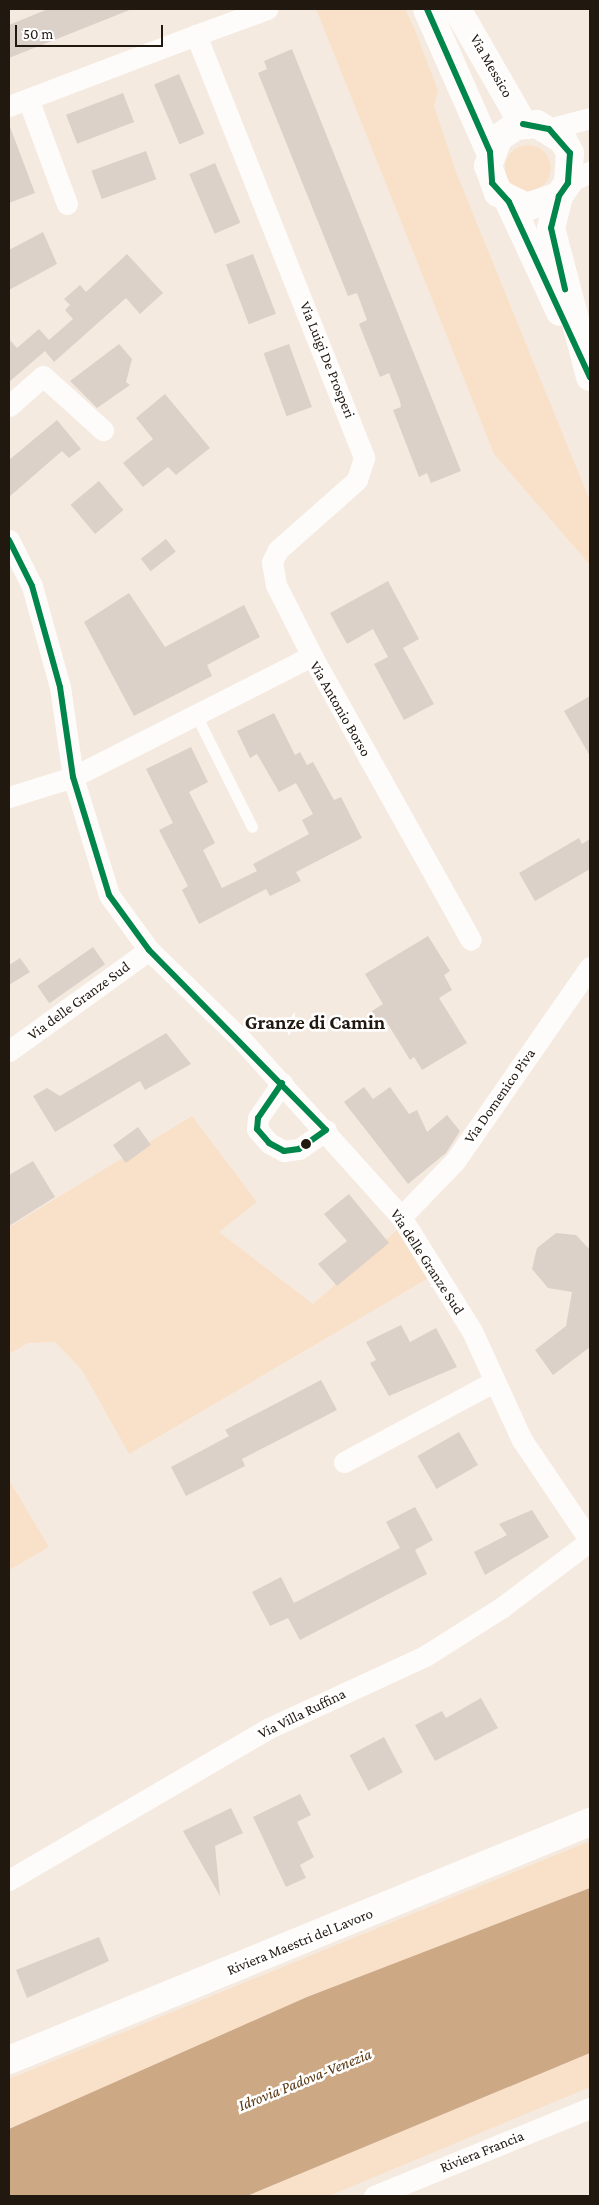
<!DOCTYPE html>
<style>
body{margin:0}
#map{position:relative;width:599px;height:2205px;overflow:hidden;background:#f5eae0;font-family:"Crimson Pro",serif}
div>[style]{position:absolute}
.green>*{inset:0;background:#f9e1c9}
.round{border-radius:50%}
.water>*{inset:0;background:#cca884}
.building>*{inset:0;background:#dbd1c8;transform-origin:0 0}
.lane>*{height:11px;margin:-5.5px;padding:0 5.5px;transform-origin:5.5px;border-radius:5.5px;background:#fefcfa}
.street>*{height:21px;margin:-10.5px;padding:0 10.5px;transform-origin:10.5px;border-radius:10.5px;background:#fefcfa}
.secondary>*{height:28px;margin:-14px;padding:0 14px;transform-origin:14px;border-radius:14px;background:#fefcfa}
.bus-1>*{height:6px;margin:-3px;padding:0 3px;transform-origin:3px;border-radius:3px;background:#00854a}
.dots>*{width:14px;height:14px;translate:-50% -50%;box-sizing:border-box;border:2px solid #fff;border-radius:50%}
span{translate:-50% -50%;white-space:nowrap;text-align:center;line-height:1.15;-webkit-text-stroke:5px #fff;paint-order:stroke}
.street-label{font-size:15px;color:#211810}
.water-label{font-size:16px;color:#583712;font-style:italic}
.district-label{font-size:20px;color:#211810;font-weight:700}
.frame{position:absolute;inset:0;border:10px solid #211810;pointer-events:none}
.scale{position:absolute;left:15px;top:25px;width:148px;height:22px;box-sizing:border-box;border:2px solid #211810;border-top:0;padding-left:6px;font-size:15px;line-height:18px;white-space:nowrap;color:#211810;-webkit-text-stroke:4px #fff;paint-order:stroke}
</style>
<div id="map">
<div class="green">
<i style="clip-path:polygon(316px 9px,405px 9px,413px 25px,438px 90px,434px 106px,456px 172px,590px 501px,590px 565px,494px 454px)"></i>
<i class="round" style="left:505px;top:145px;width:46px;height:46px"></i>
<i style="clip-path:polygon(192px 1116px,257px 1202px,219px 1232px,313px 1304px,405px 1223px,432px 1276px,129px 1454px,82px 1370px,55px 1342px,28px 1343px,9px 1354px,9px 1227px)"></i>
<i style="clip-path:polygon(9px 1480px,49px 1547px,9px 1570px)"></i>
<i style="clip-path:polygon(590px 1841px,590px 1888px,307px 1997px,9px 2129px,9px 2079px)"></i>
<i style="clip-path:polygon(590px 2053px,590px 2087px,329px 2196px,247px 2196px)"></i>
</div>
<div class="water">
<i style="clip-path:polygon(590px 1888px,590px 2053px,247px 2196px,9px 2196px,9px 2129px,307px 1997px)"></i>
</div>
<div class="building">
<i style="clip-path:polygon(48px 9px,132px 9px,9px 58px,9px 25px)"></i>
<i style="clip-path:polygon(292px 49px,461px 471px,431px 483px,427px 473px,419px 477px,393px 410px,401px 407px,400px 401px,389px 373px,380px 377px,359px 324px,367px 320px,357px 293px,348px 296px,258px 73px,267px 69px,264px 61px)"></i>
<i style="left:179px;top:74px;width:65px;height:27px;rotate:67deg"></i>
<i style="left:123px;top:93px;width:31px;height:61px;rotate:69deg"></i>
<i style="clip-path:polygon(10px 127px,35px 193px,9px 203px,9px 128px)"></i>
<i style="left:146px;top:151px;width:30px;height:58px;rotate:70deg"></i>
<i style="left:215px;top:163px;width:65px;height:28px;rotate:67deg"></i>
<i style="clip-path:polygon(43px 232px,57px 264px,9px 290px,9px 250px)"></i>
<i style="clip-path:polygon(127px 254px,163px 293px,140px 314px,126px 298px,54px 362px,45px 351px,9px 382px,9px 339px,17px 348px,39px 329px,49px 340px,73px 319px,65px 310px,70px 305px,64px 299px,80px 285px,86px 292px)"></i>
<i style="left:253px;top:254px;width:64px;height:29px;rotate:69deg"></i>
<i style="clip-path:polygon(119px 344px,132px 359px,126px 382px,130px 385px,97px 408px,70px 381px)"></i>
<i style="left:289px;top:344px;width:67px;height:27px;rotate:70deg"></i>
<i style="clip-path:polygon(165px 394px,210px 448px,176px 475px,168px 467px,143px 487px,123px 463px,153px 439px,136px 418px)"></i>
<i style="clip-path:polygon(57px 420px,81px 449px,69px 458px,62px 451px,9px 497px,9px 460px)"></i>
<i style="left:99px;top:481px;width:38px;height:37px;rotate:50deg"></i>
<i style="left:166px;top:539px;width:16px;height:32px;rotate:52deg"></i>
<i style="clip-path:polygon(388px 581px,419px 639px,403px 648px,434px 704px,404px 720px,374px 664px,388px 657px,373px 629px,347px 644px,330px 613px)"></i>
<i style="clip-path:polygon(129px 593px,165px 647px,244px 605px,260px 637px,207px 665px,212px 676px,134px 716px,84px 622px)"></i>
<i style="clip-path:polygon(590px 696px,590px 756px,564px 711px)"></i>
<i style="clip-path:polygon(274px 713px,295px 755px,300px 752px,307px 765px,313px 762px,334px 800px,341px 797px,362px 838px,296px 872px,301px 881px,270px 896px,266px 889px,199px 924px,182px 890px,188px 886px,159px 830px,173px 823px,146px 769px,191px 747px,208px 782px,189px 792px,215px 843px,203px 850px,222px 888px,257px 871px,253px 864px,309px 834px,302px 820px,313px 814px,296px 783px,279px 792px,257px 754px,250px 758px,237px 731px)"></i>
<i style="clip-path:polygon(579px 838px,582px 844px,590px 839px,590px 869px,535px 901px,519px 873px)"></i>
<i style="clip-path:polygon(428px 936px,450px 971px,444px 975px,452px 990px,439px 998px,467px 1043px,422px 1070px,414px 1057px,410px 1060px,386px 1021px,380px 1025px,372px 1011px,383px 1004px,365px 974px)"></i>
<i style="left:93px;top:947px;width:21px;height:68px;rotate:55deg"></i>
<i style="clip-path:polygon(20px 958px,30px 972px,9px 985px,9px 965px)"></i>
<i style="clip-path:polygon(166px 1033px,191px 1064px,145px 1090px,140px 1081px,55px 1132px,33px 1096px,47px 1088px,60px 1096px)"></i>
<i style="clip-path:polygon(364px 1087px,373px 1099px,390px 1087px,409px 1114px,417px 1110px,427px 1132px,447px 1115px,460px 1131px,446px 1153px,408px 1184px,344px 1102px)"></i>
<i style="left:138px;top:1127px;width:22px;height:31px;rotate:54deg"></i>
<i style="clip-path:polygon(33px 1161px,55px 1197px,9px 1226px,9px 1175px)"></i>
<i style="clip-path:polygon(349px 1194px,389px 1243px,337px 1286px,318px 1264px,347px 1241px,324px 1214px)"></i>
<i style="clip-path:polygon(556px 1233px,576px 1235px,590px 1250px,590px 1347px,553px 1375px,535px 1350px,566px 1326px,572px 1292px,548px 1288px,532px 1269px,537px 1248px)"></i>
<i style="clip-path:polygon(401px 1325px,410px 1342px,436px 1328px,457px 1367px,389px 1396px,370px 1363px,376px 1360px,366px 1342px)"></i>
<i style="clip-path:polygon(321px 1380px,337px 1410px,242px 1459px,245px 1466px,186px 1496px,171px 1467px,229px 1436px,225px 1430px)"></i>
<i style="left:459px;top:1432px;width:38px;height:48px;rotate:60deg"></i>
<i style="clip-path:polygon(415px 1507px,433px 1540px,415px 1550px,427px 1574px,300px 1640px,288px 1618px,270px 1626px,252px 1592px,281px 1577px,294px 1603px,400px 1548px,386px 1522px)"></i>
<i style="clip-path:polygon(532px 1510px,549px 1537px,485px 1575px,474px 1552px,507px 1535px,499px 1524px)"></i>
<i style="clip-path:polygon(481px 1698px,498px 1728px,435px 1761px,415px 1725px,442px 1711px,446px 1718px)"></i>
<i style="left:384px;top:1737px;width:40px;height:39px;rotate:62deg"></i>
<i style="clip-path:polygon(300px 1794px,311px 1815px,297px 1822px,314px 1857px,300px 1865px,306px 1878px,286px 1887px,253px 1817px)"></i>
<i style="clip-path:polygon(231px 1808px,243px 1833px,215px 1846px,220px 1896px,183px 1831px)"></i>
<i style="clip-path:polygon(99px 1937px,109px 1961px,27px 1998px,16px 1970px)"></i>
</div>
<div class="lane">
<i style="left:196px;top:715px;width:125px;rotate:63.4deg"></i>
</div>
<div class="street">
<i style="left:196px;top:35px;width:76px;rotate:-20.1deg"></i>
<i style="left:28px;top:99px;width:112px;rotate:69.6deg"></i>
<i style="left:9px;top:106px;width:200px;rotate:-20.8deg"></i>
<i style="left:196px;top:35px;width:455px;rotate:68.3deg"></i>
<i style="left:364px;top:458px;width:23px;rotate:108deg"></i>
<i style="left:357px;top:480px;width:106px;rotate:138.5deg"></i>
<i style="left:278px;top:550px;width:13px;rotate:117deg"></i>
<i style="left:272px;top:562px;width:23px;rotate:80deg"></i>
<i style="left:276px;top:585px;width:80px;rotate:63.1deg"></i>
<i style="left:549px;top:129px;width:42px;rotate:-15deg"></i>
<i style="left:568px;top:183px;width:25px;rotate:-27deg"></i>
<i style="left:9px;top:406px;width:45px;rotate:-41.4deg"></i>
<i style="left:43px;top:376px;width:81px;rotate:42deg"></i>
<i style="left:9px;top:540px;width:51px;rotate:63.4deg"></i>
<i style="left:32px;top:586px;width:105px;rotate:74.5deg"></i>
<i style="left:60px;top:687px;width:91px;rotate:81.8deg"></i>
<i style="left:73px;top:777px;width:123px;rotate:73deg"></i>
<i style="left:109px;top:895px;width:68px;rotate:54deg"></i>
<i style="left:149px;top:950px;width:128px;rotate:44.1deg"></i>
<i style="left:241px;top:1039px;width:239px;rotate:48deg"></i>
<i style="left:401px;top:1217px;width:134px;rotate:58.1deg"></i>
<i style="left:472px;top:1331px;width:120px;rotate:65.4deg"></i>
<i style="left:522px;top:1440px;width:122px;rotate:56deg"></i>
<i style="left:9px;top:797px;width:67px;rotate:-17.4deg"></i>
<i style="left:73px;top:777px;width:268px;rotate:-26.9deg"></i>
<i style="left:312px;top:656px;width:325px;rotate:60.8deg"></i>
<i style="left:9px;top:1051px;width:173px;rotate:-35.8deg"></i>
<i style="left:282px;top:1083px;width:42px;rotate:124.4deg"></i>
<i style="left:258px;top:1118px;width:11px;rotate:95deg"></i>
<i style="left:257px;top:1129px;width:18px;rotate:49deg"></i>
<i style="left:269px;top:1143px;width:17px;rotate:28deg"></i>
<i style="left:284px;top:1151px;width:15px;rotate:-8deg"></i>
<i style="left:299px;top:1149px;width:33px;rotate:-35deg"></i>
<i style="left:401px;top:1217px;width:78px;rotate:-46deg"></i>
<i style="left:455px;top:1161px;width:236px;rotate:-55.2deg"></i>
<i style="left:344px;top:1462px;width:169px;rotate:-28.2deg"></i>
<i style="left:9px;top:1880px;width:299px;rotate:-30.3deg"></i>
<i style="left:267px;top:1729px;width:174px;rotate:-24.8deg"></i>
<i style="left:425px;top:1656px;width:90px;rotate:-32.3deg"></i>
<i style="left:501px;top:1608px;width:111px;rotate:-37deg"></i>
<i style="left:374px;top:2196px;width:233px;rotate:-22.2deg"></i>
</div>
<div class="secondary">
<i style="left:427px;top:9px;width:156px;rotate:66.2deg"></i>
<i style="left:457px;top:9px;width:133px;rotate:60.1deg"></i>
<i style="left:559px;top:196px;width:34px;rotate:161deg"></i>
<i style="left:527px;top:207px;width:32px;rotate:-154deg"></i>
<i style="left:498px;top:193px;width:29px;rotate:-110deg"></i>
<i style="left:488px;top:166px;width:30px;rotate:-70deg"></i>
<i style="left:498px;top:138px;width:22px;rotate:-34deg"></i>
<i style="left:516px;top:126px;width:21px;rotate:-5deg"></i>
<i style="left:537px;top:124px;width:31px;rotate:32deg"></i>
<i style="left:563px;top:140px;width:15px;rotate:62deg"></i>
<i style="left:570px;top:153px;width:30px;rotate:94deg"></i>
<i style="left:568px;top:183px;width:16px;rotate:125deg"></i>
<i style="left:559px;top:196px;width:33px;rotate:104deg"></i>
<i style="left:551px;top:228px;width:154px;rotate:75.3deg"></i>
<i style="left:509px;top:202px;width:121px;rotate:65.1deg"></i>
<i style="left:9px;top:2060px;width:628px;rotate:-22.28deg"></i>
</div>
<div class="bus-1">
<i style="left:427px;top:9px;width:156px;rotate:66.2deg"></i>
<i style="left:490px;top:152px;width:31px;rotate:86deg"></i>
<i style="left:492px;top:183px;width:25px;rotate:48deg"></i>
<i style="left:509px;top:202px;width:193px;rotate:65.2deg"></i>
<i style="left:523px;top:124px;width:26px;rotate:11deg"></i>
<i style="left:549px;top:129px;width:32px;rotate:49deg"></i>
<i style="left:570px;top:153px;width:30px;rotate:94deg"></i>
<i style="left:568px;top:183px;width:16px;rotate:125deg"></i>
<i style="left:559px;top:196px;width:33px;rotate:104deg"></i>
<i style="left:551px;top:228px;width:63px;rotate:77.1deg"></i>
<i style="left:9px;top:540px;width:51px;rotate:63.4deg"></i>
<i style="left:32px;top:586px;width:105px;rotate:74.5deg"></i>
<i style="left:60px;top:687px;width:91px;rotate:81.8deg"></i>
<i style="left:73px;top:777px;width:123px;rotate:73deg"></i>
<i style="left:109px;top:895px;width:68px;rotate:54deg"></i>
<i style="left:149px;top:950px;width:252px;rotate:45.5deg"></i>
<i style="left:282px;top:1083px;width:42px;rotate:124.4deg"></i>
<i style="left:258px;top:1118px;width:11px;rotate:95deg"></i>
<i style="left:257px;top:1129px;width:18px;rotate:49deg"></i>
<i style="left:269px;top:1143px;width:17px;rotate:28deg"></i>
<i style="left:284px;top:1151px;width:15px;rotate:-8deg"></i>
<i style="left:299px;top:1149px;width:33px;rotate:-35deg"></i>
</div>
<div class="dots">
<i style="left:306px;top:1144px;background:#211810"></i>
</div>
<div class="street-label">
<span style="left:491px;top:66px;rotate:60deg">Via Messico</span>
<span style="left:327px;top:360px;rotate:68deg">Via Luigi De Prosperi</span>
<span style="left:340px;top:709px;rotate:60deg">Via Antonio Borso</span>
<span style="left:79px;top:1001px;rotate:-36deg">Via delle Granze Sud</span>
<span style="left:500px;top:1096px;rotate:-55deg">Via Domenico Piva</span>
<span style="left:427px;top:1262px;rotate:57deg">Via delle Granze Sud</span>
<span style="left:302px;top:1714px;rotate:-26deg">Via Villa Ruffina</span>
<span style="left:300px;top:1942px;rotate:-22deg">Riviera Maestri del Lavoro</span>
<span style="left:482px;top:2152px;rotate:-22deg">Riviera Francia</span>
</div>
<div class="water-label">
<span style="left:305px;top:2080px;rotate:-22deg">Idrovia Padova-Venezia</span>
</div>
<div class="district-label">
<span style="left:315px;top:1022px">Granze di Camin</span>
</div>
<div class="frame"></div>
<div class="scale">50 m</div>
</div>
